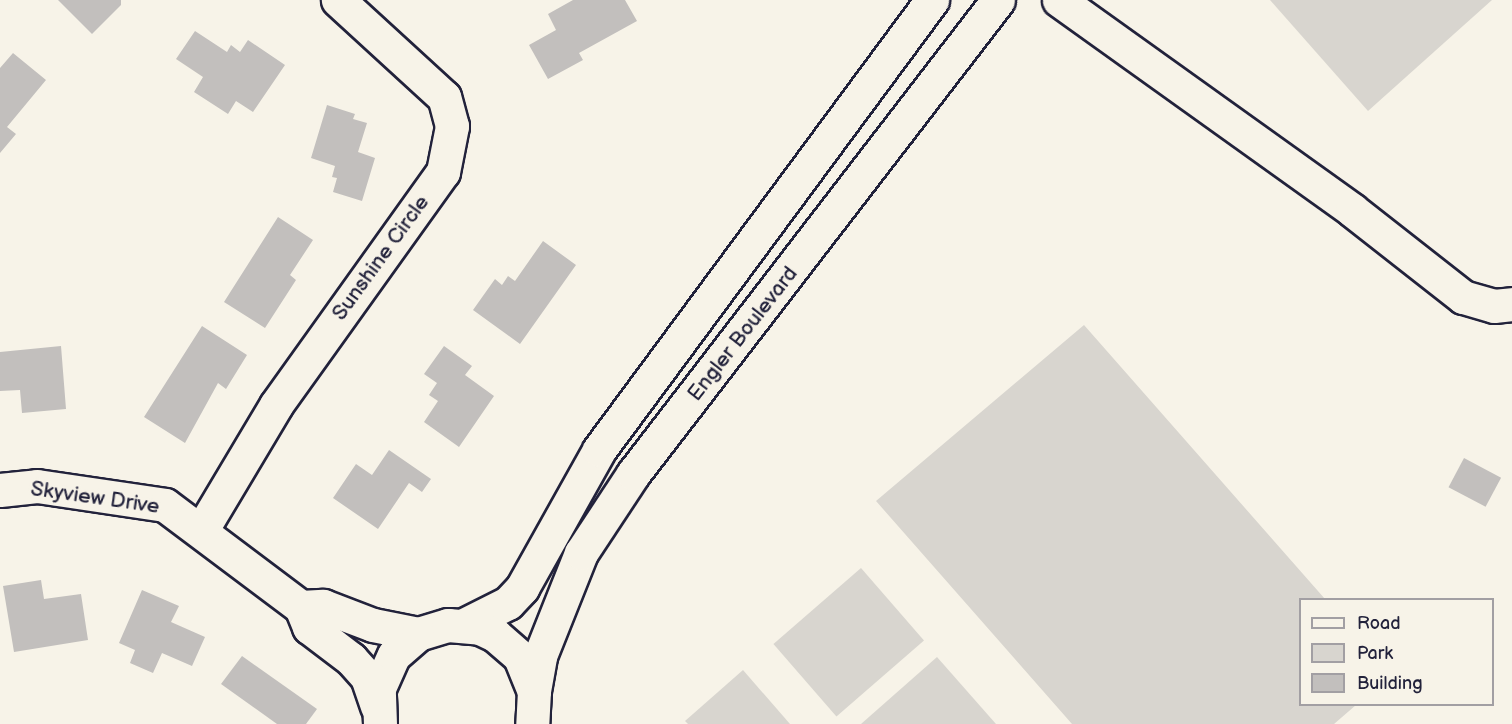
<!DOCTYPE html>
<style>
body{margin:0}
#map{position:relative;width:1512px;height:724px;overflow:hidden;background:#f7f3e8;font-family:"Balsamiq Sans",sans-serif}
div>[style]{position:absolute}
.green>*{inset:0;background:#d8d5cf;transform-origin:0 0}
.building>*{inset:0;background:#c2bfbd;transform-origin:0 0}
.roads{filter:drop-shadow(2px 0 #22223b) drop-shadow(-2px 0 #22223b) drop-shadow(0 2px #22223b) drop-shadow(0 -2px #22223b)}
.minor>*{height:33px;margin:-16.5px;padding:0 16.5px;transform-origin:16.5px;border-radius:16.5px;background:#f7f3e8}
.major>*{height:33px;margin:-16.5px;padding:0 16.5px;transform-origin:16.5px;border-radius:16.5px;background:#f7f3e8}
span{translate:-50% -50%;white-space:nowrap;text-align:center;line-height:1.15;-webkit-text-stroke:5px #f7f3e8;paint-order:stroke}
.street-label{font-size:21px;color:#22223b}
.legend{position:absolute;left:1299px;top:598px;width:195px;height:108px;box-sizing:border-box;background:#f7f3e8;border:2px solid #a29fa3;margin:0;padding:8px 10px;list-style:none;font-size:18px;color:#22223b}
.legend li{display:flex;align-items:center;gap:12px;height:30px}
.legend b{width:30px;border:2px solid #a29fa3}
</style>
<div id="map">
<div class="green">
<i style="clip-path:polygon(1270px 0,1492px 0,1368px 111px)"></i>
<i style="clip-path:polygon(1084px 325px,1325px 599px,1300px 600px,1300px 704px,1356px 705px,1334px 724px,1072px 724px,876px 501px)"></i>
<i style="left:861px;top:568px;width:96px;height:116px;rotate:49deg"></i>
<i style="clip-path:polygon(937px 657px,996px 724px,861px 724px)"></i>
<i style="clip-path:polygon(743px 670px,790px 724px,688px 724px,685px 721px)"></i>
</div>
<div class="building">
<i style="clip-path:polygon(58px 0,121px 0,121px 5px,92px 34px)"></i>
<i style="clip-path:polygon(573px 0,625px 0,637px 21px,579px 53px,583px 60px,548px 79px,529px 45px,556px 30px,548px 14px)"></i>
<i style="clip-path:polygon(195px 31px,227px 52px,231px 45px,240px 52px,248px 40px,285px 65px,253px 112px,236px 101px,228px 114px,194px 92px,203px 77px,176px 59px)"></i>
<i style="clip-path:polygon(13px 53px,46px 80px,7px 127px,16px 134px,0 153px,0 68px)"></i>
<i style="clip-path:polygon(327px 105px,355px 114px,353px 119px,367px 123px,358px 152px,375px 158px,362px 201px,333px 192px,337px 178px,332px 177px,335px 166px,311px 158px)"></i>
<i style="clip-path:polygon(278px 217px,313px 240px,290px 275px,296px 280px,265px 328px,224px 302px)"></i>
<i style="clip-path:polygon(543px 241px,576px 265px,520px 344px,473px 310px,495px 279px,502px 285px,508px 276px,515px 281px)"></i>
<i style="clip-path:polygon(202px 326px,247px 355px,226px 389px,218px 383px,185px 443px,144px 417px)"></i>
<i style="clip-path:polygon(61px 346px,66px 409px,22px 413px,20px 390px,0 391px,0 352px)"></i>
<i style="clip-path:polygon(444px 346px,472px 366px,465px 375px,494px 396px,459px 447px,424px 422px,438px 401px,429px 395px,437px 383px,424px 374px)"></i>
<i style="clip-path:polygon(389px 450px,431px 479px,422px 492px,409px 483px,378px 529px,333px 498px,356px 464px,372px 475px)"></i>
<i style="left:1464px;top:458px;width:42px;height:33px;rotate:28deg"></i>
<i style="clip-path:polygon(41px 580px,44px 599px,81px 594px,88px 640px,14px 652px,3px 586px)"></i>
<i style="clip-path:polygon(142px 590px,179px 606px,171px 622px,205px 637px,192px 666px,162px 653px,153px 673px,130px 663px,135px 650px,119px 643px)"></i>
<i style="clip-path:polygon(242px 656px,317px 709px,306px 724px,277px 724px,221px 684px)"></i>
</div>
<div class="roads">
<div class="minor">
<i style="left:1059px;top:0;width:360px;rotate:35.6deg"></i>
<i style="left:1352px;top:210px;width:141px;rotate:38.1deg"></i>
<i style="left:1463px;top:297px;width:32px;rotate:16deg"></i>
<i style="left:1494px;top:306px;width:18px;rotate:-6deg"></i>
<i style="left:0;top:490px;width:37px;rotate:-6deg"></i>
<i style="left:37px;top:486px;width:129px;rotate:8.4deg"></i>
<i style="left:165px;top:505px;width:170px;rotate:36.9deg"></i>
<i style="left:301px;top:607px;width:22px;rotate:68deg"></i>
<i style="left:309px;top:627px;width:53px;rotate:37.3deg"></i>
<i style="left:351px;top:659px;width:24px;rotate:48deg"></i>
<i style="left:367px;top:677px;width:31px;rotate:71deg"></i>
<i style="left:201px;top:531px;width:147px;rotate:-59.2deg"></i>
<i style="left:276px;top:405px;width:287px;rotate:-54.4deg"></i>
<i style="left:443px;top:172px;width:47px;rotate:-78.9deg"></i>
<i style="left:452px;top:126px;width:30px;rotate:-105deg"></i>
<i style="left:444px;top:97px;width:144px;rotate:-137.5deg"></i>
<i style="left:301px;top:607px;width:22px;rotate:-3deg"></i>
<i style="left:323px;top:606px;width:53px;rotate:20.8deg"></i>
<i style="left:373px;top:625px;width:46px;rotate:11.3deg"></i>
</div>
<div class="major">
<i style="left:464px;top:625px;width:49px;rotate:-26.6deg"></i>
<i style="left:508px;top:603px;width:21px;rotate:-47deg"></i>
<i style="left:522px;top:588px;width:158px;rotate:-60.8deg"></i>
<i style="left:599px;top:450px;width:560px;rotate:-53.5deg"></i>
<i style="left:534px;top:691px;width:36px;rotate:-80deg"></i>
<i style="left:540px;top:656px;width:111px;rotate:-68.3deg"></i>
<i style="left:581px;top:553px;width:95px;rotate:-56.6deg"></i>
<i style="left:633px;top:474px;width:598px;rotate:-52.4deg"></i>
<i style="left:380px;top:724px;width:36px;rotate:-92deg"></i>
<i style="left:379px;top:688px;width:36px;rotate:-66deg"></i>
<i style="left:394px;top:655px;width:32px;rotate:-41deg"></i>
<i style="left:418px;top:634px;width:31px;rotate:-17deg"></i>
<i style="left:448px;top:625px;width:32px;rotate:5deg"></i>
<i style="left:480px;top:628px;width:17px;rotate:25deg"></i>
<i style="left:495px;top:635px;width:33px;rotate:41deg"></i>
<i style="left:520px;top:657px;width:37px;rotate:68deg"></i>
<i style="left:534px;top:691px;width:33px;rotate:93deg"></i>
</div>
</div>
<div class="street-label">
<span style="left:381px;top:258px;rotate:-54deg">Sunshine Circle</span>
<span style="left:743px;top:334px;rotate:-52deg">Engler Boulevard</span>
<span style="left:95px;top:498px;rotate:8deg">Skyview Drive</span>
</div>
<ul class="legend">
<li><b style="height:8px;background:#f7f3e8"></b>Road</li>
<li><b style="height:16px;background:#d8d5cf"></b>Park</li>
<li><b style="height:16px;background:#c2bfbd"></b>Building</li>
</ul>
</div>
